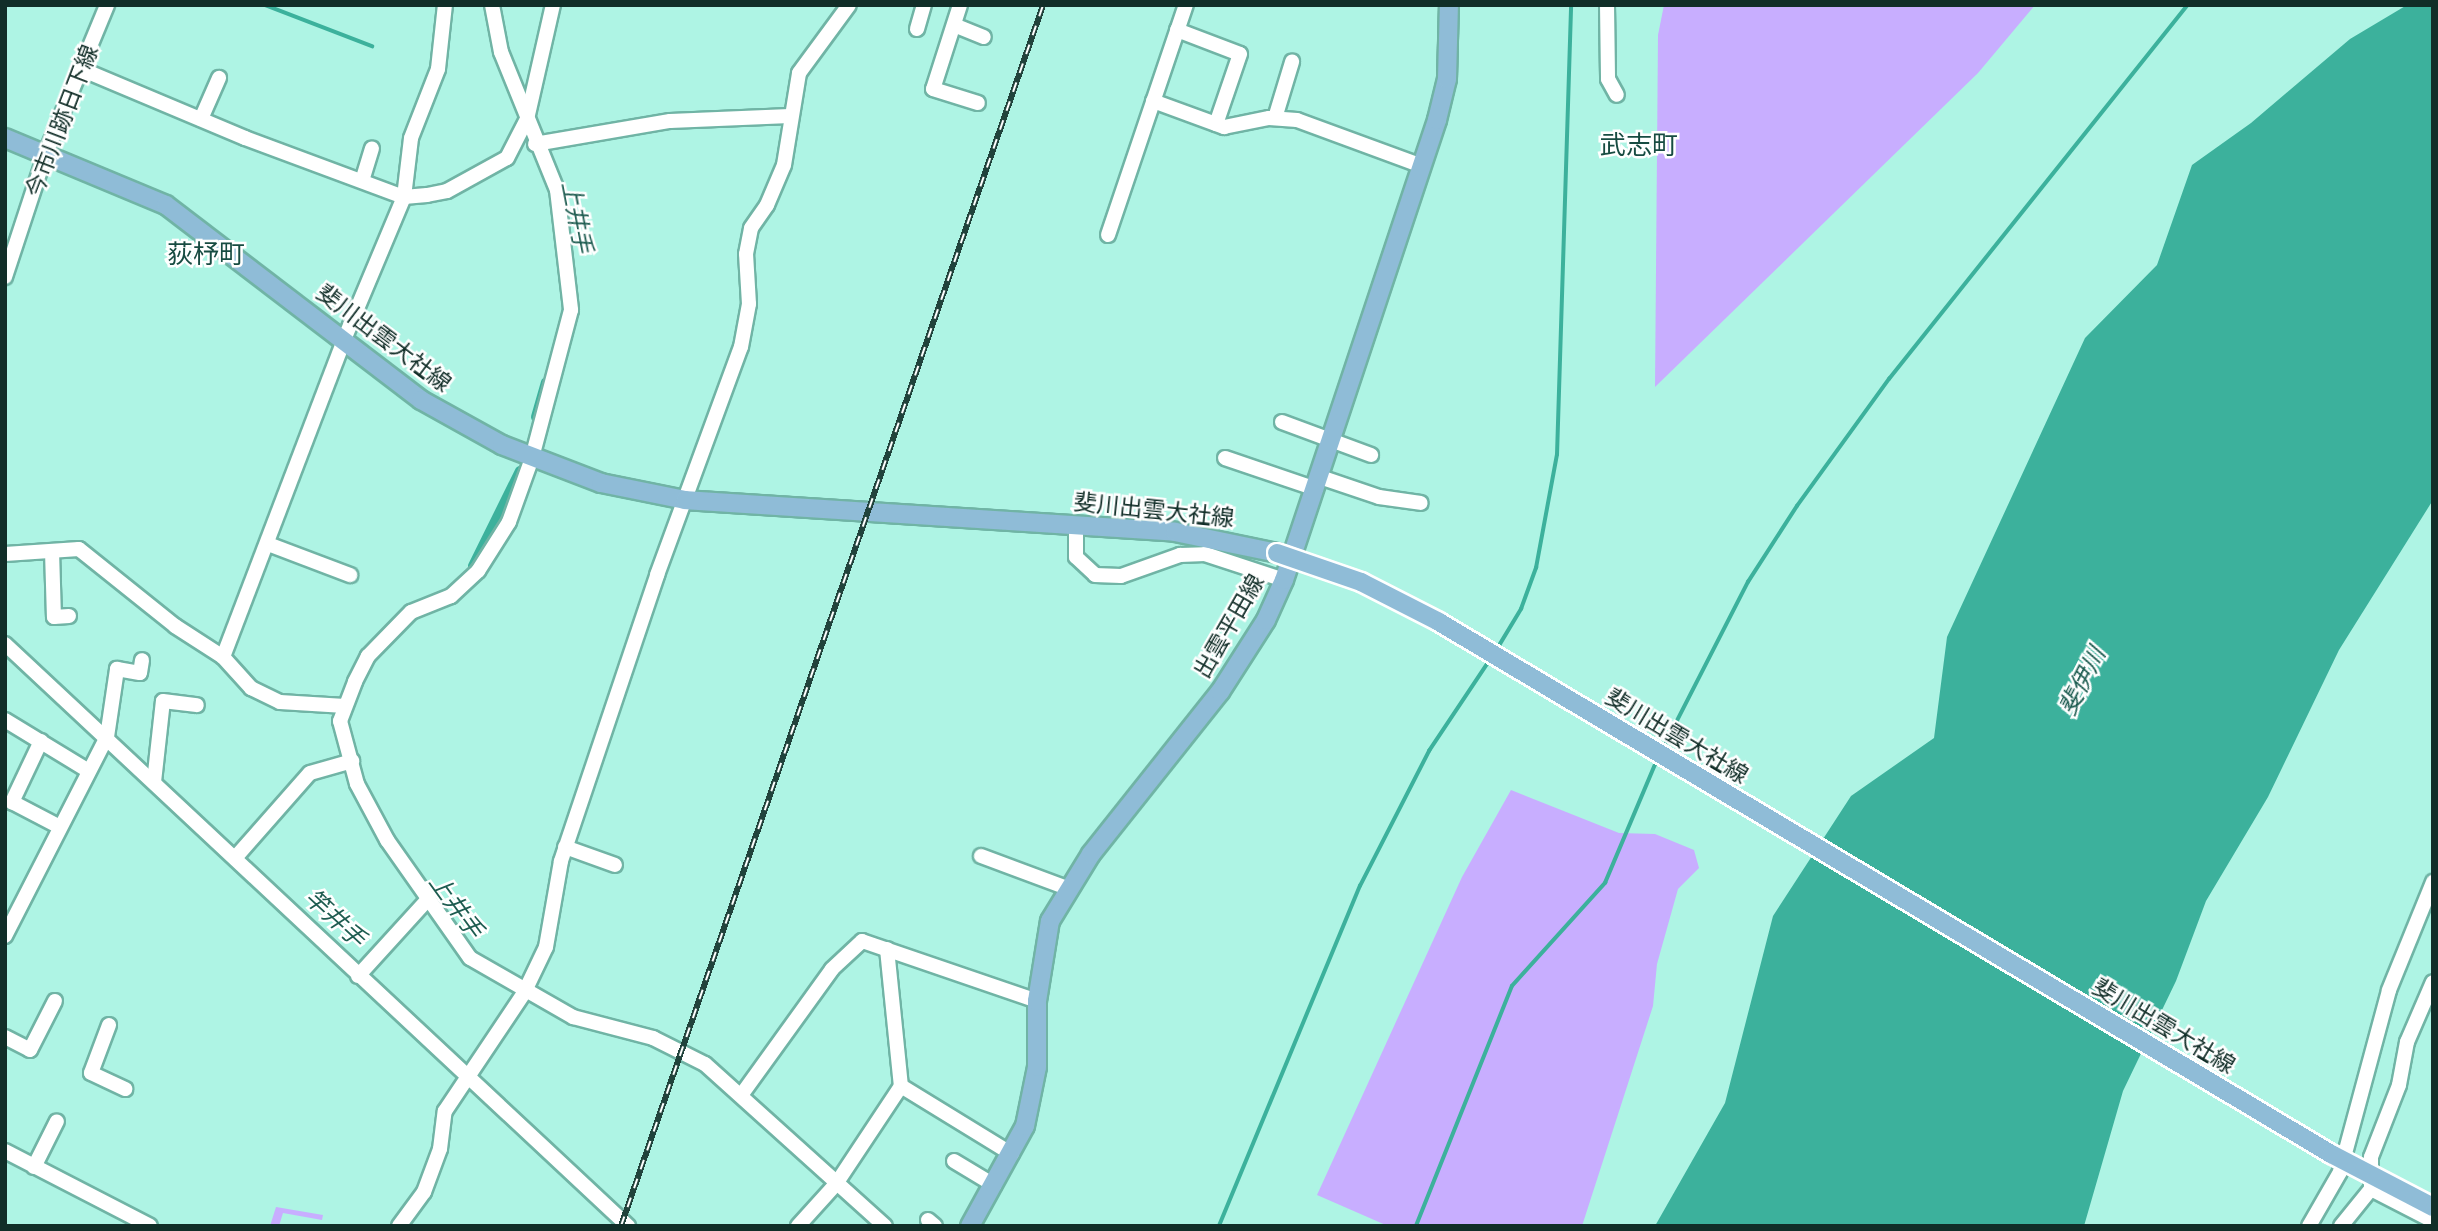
<!DOCTYPE html>
<meta charset="utf-8">
<style>
body{margin:0}
#map{position:relative;width:2438px;height:1231px;overflow:hidden;background:#aef4e4;font-family:Quicksand,"Noto Sans JP",sans-serif}
div>[style]{position:absolute}
.green>*{inset:0;background:#c8aeff}
.water>*{inset:0;background:#3cb19c}
.stream>*{height:3.5px;margin:-1.75px;padding:0 1.75px;transform-origin:1.75px;border-radius:1.75px;background:#3cb19c}
.canal>*{height:10px;margin:-5px;padding:0 5px;transform-origin:5px;border-radius:5px;background:#3cb19c}
.roads{filter:drop-shadow(2px 0 #70b4a5) drop-shadow(-2px 0 #70b4a5) drop-shadow(0 2px #70b4a5) drop-shadow(0 -2px #70b4a5)}
.minor>*{height:14px;margin:-7px;padding:0 7px;transform-origin:7px;border-radius:7px;background:#fff}
.major>*{height:18px;margin:-9px;padding:0 9px;transform-origin:9px;border-radius:9px;background:#8fbcd7}
.rail>*{height:6px;margin-top:-3px;transform-origin:0;background:repeating-linear-gradient(90deg,#fff 0 10px,#21433c 0 20px);box-sizing:border-box;border-block:2px solid #21433c}
.bridges{filter:drop-shadow(2px 0 #fff) drop-shadow(-2px 0 #fff) drop-shadow(0 2px #fff) drop-shadow(0 -2px #fff)}
.major-bridge>*{height:18px;margin:-9px;padding:0 9px;transform-origin:9px;border-radius:9px;background:#8fbcd7}
span{translate:-50% -50%;white-space:nowrap;text-align:center;line-height:1.15;-webkit-text-stroke:5px #fff;paint-order:stroke}
.street-label{font-size:23px;color:#112e28}
.water-label{font-size:24px;color:#1d5c50;font-style:italic}
.quarter-label{font-size:26px;color:#174c42}
.frame{position:absolute;inset:0;border:7px solid #112e28;pointer-events:none}
</style>
<div id="map">
<div class="green">
<i style="clip-path:polygon(1664px 5px,2035px 5px,1978px 73px,1655px 387px,1658px 35px)"></i>
<i style="clip-path:polygon(1511px 790px,1619px 833px,1655px 834px,1694px 850px,1699px 868px,1678px 889px,1657px 964px,1653px 1006px,1582px 1226px,1388px 1226px,1317px 1195px,1462px 877px)"></i>
<i style="clip-path:polygon(276px 1207px,323px 1215px,322px 1220px,283px 1213px,279px 1226px,270px 1226px)"></i>
</div>
<div class="water">
<i style="clip-path:polygon(2407px 5px,2433px 5px,2433px 500px,2339px 650px,2268px 797px,2206px 901px,2176px 981px,2123px 1091px,2084px 1226px,1655px 1226px,1725px 1103px,1773px 916px,1851px 796px,1934px 738px,1947px 637px,2085px 338px,2157px 265px,2192px 165px,2251px 123px,2350px 39px)"></i>
</div>
<div class="stream">
<i style="left:265px;top:5px;width:115px;rotate:21deg"></i>
<i style="left:1497px;top:649px;width:47px;rotate:-59deg"></i>
<i style="left:1521px;top:609px;width:44px;rotate:-69.9deg"></i>
<i style="left:1536px;top:568px;width:115px;rotate:-79.5deg"></i>
<i style="left:1557px;top:455px;width:450px;rotate:-88.2deg"></i>
<i style="left:1662px;top:750px;width:189px;rotate:-62.9deg"></i>
<i style="left:1748px;top:582px;width:90px;rotate:-57.2deg"></i>
<i style="left:1797px;top:506px;width:157px;rotate:-54.1deg"></i>
<i style="left:1889px;top:379px;width:479px;rotate:-51.4deg"></i>
<i style="left:1219px;top:1226px;width:368px;rotate:-67.5deg"></i>
<i style="left:1360px;top:886px;width:152px;rotate:-62.9deg"></i>
<i style="left:1429px;top:751px;width:112px;rotate:-56.3deg"></i>
<i style="left:1416px;top:1226px;width:258px;rotate:-68.2deg"></i>
<i style="left:1512px;top:986px;width:139px;rotate:-47.9deg"></i>
<i style="left:1605px;top:883px;width:134px;rotate:-67.1deg"></i>
</div>
<div class="canal">
<i style="left:536px;top:417px;width:36px;rotate:-74deg"></i>
<i style="left:473px;top:566px;width:106px;rotate:-63.7deg"></i>
</div>
<div class="roads">
<div class="minor">
<i style="left:492px;top:5px;width:48px;rotate:79.2deg"></i>
<i style="left:501px;top:52px;width:149px;rotate:67.9deg"></i>
<i style="left:557px;top:190px;width:121px;rotate:83.3deg"></i>
<i style="left:571px;top:310px;width:153px;rotate:104.8deg"></i>
<i style="left:532px;top:458px;width:68px;rotate:109.8deg"></i>
<i style="left:509px;top:522px;width:58px;rotate:122.3deg"></i>
<i style="left:478px;top:571px;width:37px;rotate:137deg"></i>
<i style="left:451px;top:596px;width:43px;rotate:158.2deg"></i>
<i style="left:411px;top:612px;width:62px;rotate:134.3deg"></i>
<i style="left:368px;top:656px;width:29px;rotate:117deg"></i>
<i style="left:355px;top:682px;width:42px;rotate:111deg"></i>
<i style="left:340px;top:721px;width:65px;rotate:74.9deg"></i>
<i style="left:357px;top:784px;width:64px;rotate:61.8deg"></i>
<i style="left:387px;top:840px;width:144px;rotate:54.9deg"></i>
<i style="left:470px;top:958px;width:119px;rotate:29.8deg"></i>
<i style="left:573px;top:1017px;width:83px;rotate:14.7deg"></i>
<i style="left:653px;top:1038px;width:58px;rotate:26.6deg"></i>
<i style="left:705px;top:1064px;width:242px;rotate:42deg"></i>
<i style="left:960px;top:5px;width:88px;rotate:107.8deg"></i>
<i style="left:933px;top:89px;width:47px;rotate:17.3deg"></i>
<i style="left:1607px;top:5px;width:74px;rotate:89.2deg"></i>
<i style="left:1608px;top:79px;width:18px;rotate:61deg"></i>
<i style="left:954px;top:25px;width:32px;rotate:22deg"></i>
<i style="left:917px;top:29px;width:25px;rotate:-74deg"></i>
<i style="left:1177px;top:30px;width:67px;rotate:20.9deg"></i>
<i style="left:1240px;top:54px;width:74px;rotate:108.9deg"></i>
<i style="left:81px;top:69px;width:178px;rotate:22.8deg"></i>
<i style="left:245px;top:138px;width:170px;rotate:20.4deg"></i>
<i style="left:404px;top:197px;width:23px;rotate:-5deg"></i>
<i style="left:427px;top:195px;width:20px;rotate:-11deg"></i>
<i style="left:447px;top:191px;width:68px;rotate:-28.8deg"></i>
<i style="left:507px;top:158px;width:44px;rotate:-62.9deg"></i>
<i style="left:527px;top:119px;width:117px;rotate:-77.2deg"></i>
<i style="left:1153px;top:101px;width:76px;rotate:20.1deg"></i>
<i style="left:1224px;top:127px;width:46px;rotate:-11.3deg"></i>
<i style="left:1269px;top:118px;width:28px;rotate:4deg"></i>
<i style="left:1297px;top:120px;width:133px;rotate:20.2deg"></i>
<i style="left:1275px;top:118px;width:59px;rotate:-73.1deg"></i>
<i style="left:201px;top:119px;width:45px;rotate:-66.3deg"></i>
<i style="left:535px;top:144px;width:137px;rotate:-9.7deg"></i>
<i style="left:670px;top:121px;width:120px;rotate:-2.4deg"></i>
<i style="left:362px;top:181px;width:34px;rotate:-73deg"></i>
<i style="left:1108px;top:235px;width:243px;rotate:-71.3deg"></i>
<i style="left:5px;top:277px;width:128px;rotate:-71.8deg"></i>
<i style="left:45px;top:155px;width:162px;rotate:-67.5deg"></i>
<i style="left:1282px;top:422px;width:95px;rotate:20.3deg"></i>
<i style="left:1225px;top:458px;width:96px;rotate:18.8deg"></i>
<i style="left:1320px;top:477px;width:62px;rotate:18.7deg"></i>
<i style="left:1379px;top:497px;width:42px;rotate:8.1deg"></i>
<i style="left:1076px;top:527px;width:30px;rotate:90deg"></i>
<i style="left:1076px;top:557px;width:26px;rotate:43deg"></i>
<i style="left:1095px;top:575px;width:26px;rotate:2deg"></i>
<i style="left:1121px;top:576px;width:63px;rotate:-19.6deg"></i>
<i style="left:1180px;top:555px;width:25px;rotate:-2deg"></i>
<i style="left:1205px;top:554px;width:83px;rotate:18.2deg"></i>
<i style="left:268px;top:544px;width:88px;rotate:20.7deg"></i>
<i style="left:52px;top:551px;width:66px;rotate:88.3deg"></i>
<i style="left:54px;top:617px;width:15px;rotate:-4deg"></i>
<i style="left:5px;top:554px;width:74px;rotate:-3.9deg"></i>
<i style="left:79px;top:549px;width:123px;rotate:38.7deg"></i>
<i style="left:175px;top:626px;width:57px;rotate:32.9deg"></i>
<i style="left:223px;top:657px;width:42px;rotate:47.9deg"></i>
<i style="left:251px;top:688px;width:32px;rotate:26deg"></i>
<i style="left:280px;top:702px;width:65px;rotate:3.5deg"></i>
<i style="left:5px;top:644px;width:853px;rotate:43.05deg"></i>
<i style="left:223px;top:657px;width:337px;rotate:-69.1deg"></i>
<i style="left:343px;top:342px;width:157px;rotate:-67.2deg"></i>
<i style="left:404px;top:197px;width:59px;rotate:-83.2deg"></i>
<i style="left:411px;top:138px;width:74px;rotate:-68.6deg"></i>
<i style="left:438px;top:69px;width:64px;rotate:-83.8deg"></i>
<i style="left:5px;top:720px;width:98px;rotate:31.3deg"></i>
<i style="left:41px;top:741px;width:68px;rotate:115.4deg"></i>
<i style="left:12px;top:802px;width:54px;rotate:27.5deg"></i>
<i style="left:154px;top:782px;width:81px;rotate:-83.7deg"></i>
<i style="left:163px;top:701px;width:34px;rotate:7deg"></i>
<i style="left:565px;top:847px;width:53px;rotate:19.8deg"></i>
<i style="left:981px;top:856px;width:92px;rotate:20.4deg"></i>
<i style="left:235px;top:858px;width:113px;rotate:-48.6deg"></i>
<i style="left:310px;top:773px;width:44px;rotate:-15.9deg"></i>
<i style="left:5px;top:936px;width:224px;rotate:-62.9deg"></i>
<i style="left:107px;top:737px;width:69px;rotate:-81.6deg"></i>
<i style="left:117px;top:669px;width:23px;rotate:10deg"></i>
<i style="left:140px;top:673px;width:13px;rotate:-81deg"></i>
<i style="left:887px;top:949px;width:138px;rotate:84.2deg"></i>
<i style="left:901px;top:1086px;width:130px;rotate:31.5deg"></i>
<i style="left:358px;top:976px;width:105px;rotate:-47.7deg"></i>
<i style="left:109px;top:1025px;width:51px;rotate:110.6deg"></i>
<i style="left:91px;top:1073px;width:38px;rotate:25deg"></i>
<i style="left:5px;top:1037px;width:28px;rotate:27deg"></i>
<i style="left:30px;top:1050px;width:55px;rotate:-63deg"></i>
<i style="left:742px;top:1094px;width:154px;rotate:-54.2deg"></i>
<i style="left:832px;top:969px;width:41px;rotate:-43deg"></i>
<i style="left:862px;top:941px;width:185px;rotate:18.9deg"></i>
<i style="left:5px;top:1151px;width:163px;rotate:27.3deg"></i>
<i style="left:954px;top:1161px;width:47px;rotate:31deg"></i>
<i style="left:34px;top:1167px;width:51px;rotate:-63.4deg"></i>
<i style="left:2371px;top:1189px;width:32px;rotate:-90deg"></i>
<i style="left:2371px;top:1157px;width:77px;rotate:-68.7deg"></i>
<i style="left:2399px;top:1085px;width:44px;rotate:-79.5deg"></i>
<i style="left:2407px;top:1042px;width:65px;rotate:-66.6deg"></i>
<i style="left:928px;top:1220px;width:9px;rotate:41deg"></i>
<i style="left:399px;top:1226px;width:42px;rotate:-53.7deg"></i>
<i style="left:424px;top:1192px;width:46px;rotate:-69.6deg"></i>
<i style="left:440px;top:1149px;width:38px;rotate:-83deg"></i>
<i style="left:445px;top:1111px;width:142px;rotate:-56.2deg"></i>
<i style="left:524px;top:993px;width:51px;rotate:-64.4deg"></i>
<i style="left:546px;top:947px;width:87px;rotate:-80.1deg"></i>
<i style="left:561px;top:861px;width:302px;rotate:-71.4deg"></i>
<i style="left:657px;top:575px;width:243px;rotate:-69.8deg"></i>
<i style="left:741px;top:347px;width:44px;rotate:-79.5deg"></i>
<i style="left:749px;top:304px;width:50px;rotate:-93.4deg"></i>
<i style="left:746px;top:254px;width:26px;rotate:-79deg"></i>
<i style="left:751px;top:228px;width:28px;rotate:-55deg"></i>
<i style="left:767px;top:205px;width:43px;rotate:-67deg"></i>
<i style="left:784px;top:165px;width:93px;rotate:-80.7deg"></i>
<i style="left:799px;top:73px;width:84px;rotate:-53.7deg"></i>
<i style="left:798px;top:1226px;width:57px;rotate:-47.9deg"></i>
<i style="left:836px;top:1184px;width:118px;rotate:-56.4deg"></i>
<i style="left:2309px;top:1226px;width:62px;rotate:-60.1deg"></i>
<i style="left:2340px;top:1172px;width:188px;rotate:-74.9deg"></i>
<i style="left:2389px;top:990px;width:117px;rotate:-67.8deg"></i>
<i style="left:2341px;top:1226px;width:48px;rotate:-51deg"></i>
<i style="left:2371px;top:1189px;width:70px;rotate:27.3deg"></i>
</div>
<div class="major">
<i style="left:5px;top:138px;width:174px;rotate:22.6deg"></i>
<i style="left:166px;top:205px;width:321px;rotate:37.4deg"></i>
<i style="left:421px;top:400px;width:93px;rotate:29.1deg"></i>
<i style="left:502px;top:445px;width:106px;rotate:21deg"></i>
<i style="left:601px;top:483px;width:86px;rotate:11.4deg"></i>
<i style="left:685px;top:500px;width:491px;rotate:3.7deg"></i>
<i style="left:1175px;top:532px;width:104px;rotate:11.6deg"></i>
<i style="left:970px;top:1226px;width:114px;rotate:-61.2deg"></i>
<i style="left:1025px;top:1126px;width:60px;rotate:-78.5deg"></i>
<i style="left:1037px;top:1067px;width:66px;rotate:-90deg"></i>
<i style="left:1037px;top:1001px;width:81px;rotate:-80.8deg"></i>
<i style="left:1050px;top:921px;width:79px;rotate:-58.5deg"></i>
<i style="left:1091px;top:854px;width:207px;rotate:-51.5deg"></i>
<i style="left:1220px;top:692px;width:85px;rotate:-57.4deg"></i>
<i style="left:1266px;top:620px;width:44px;rotate:-65.8deg"></i>
<i style="left:1284px;top:580px;width:485px;rotate:-71.6deg"></i>
<i style="left:1437px;top:120px;width:42px;rotate:-76.3deg"></i>
<i style="left:1447px;top:79px;width:74px;rotate:-88.5deg"></i>
</div>
</div>
<div class="rail">
<i style="left:621px;top:1226px;width:1292px;rotate:-70.93deg"></i>
</div>
<div class="bridges">
<div class="major-bridge">
<i style="left:1277px;top:553px;width:89px;rotate:19deg"></i>
<i style="left:1361px;top:582px;width:88px;rotate:27.1deg"></i>
<i style="left:1439px;top:622px;width:1039px;rotate:30.81deg"></i>
<i style="left:2331px;top:1154px;width:115px;rotate:27.5deg"></i>
</div>
</div>
<div class="street-label">
<span style="left:62px;top:121px;rotate:-69deg">今市川跡日下線</span>
<span style="left:384px;top:338px;rotate:37deg">斐川出雲大社線</span>
<span style="left:1154px;top:510px;rotate:6deg">斐川出雲大社線</span>
<span style="left:1229px;top:626px;rotate:-60deg">出雲平田線</span>
<span style="left:1677px;top:736px;rotate:31deg">斐川出雲大社線</span>
<span style="left:2164px;top:1026px;rotate:31deg">斐川出雲大社線</span>
</div>
<div class="water-label">
<span style="left:577px;top:217px;rotate:79deg">上井手</span>
<span style="left:2082px;top:681px;rotate:-63deg">斐伊川</span>
<span style="left:456px;top:906px;rotate:54deg">上井手</span>
<span style="left:335px;top:918px;rotate:43deg">竿井手</span>
</div>
<div class="quarter-label">
<span style="left:1639px;top:145px">武志町</span>
<span style="left:206px;top:254px">荻杼町</span>
</div>
<div class="frame"></div>
</div>
